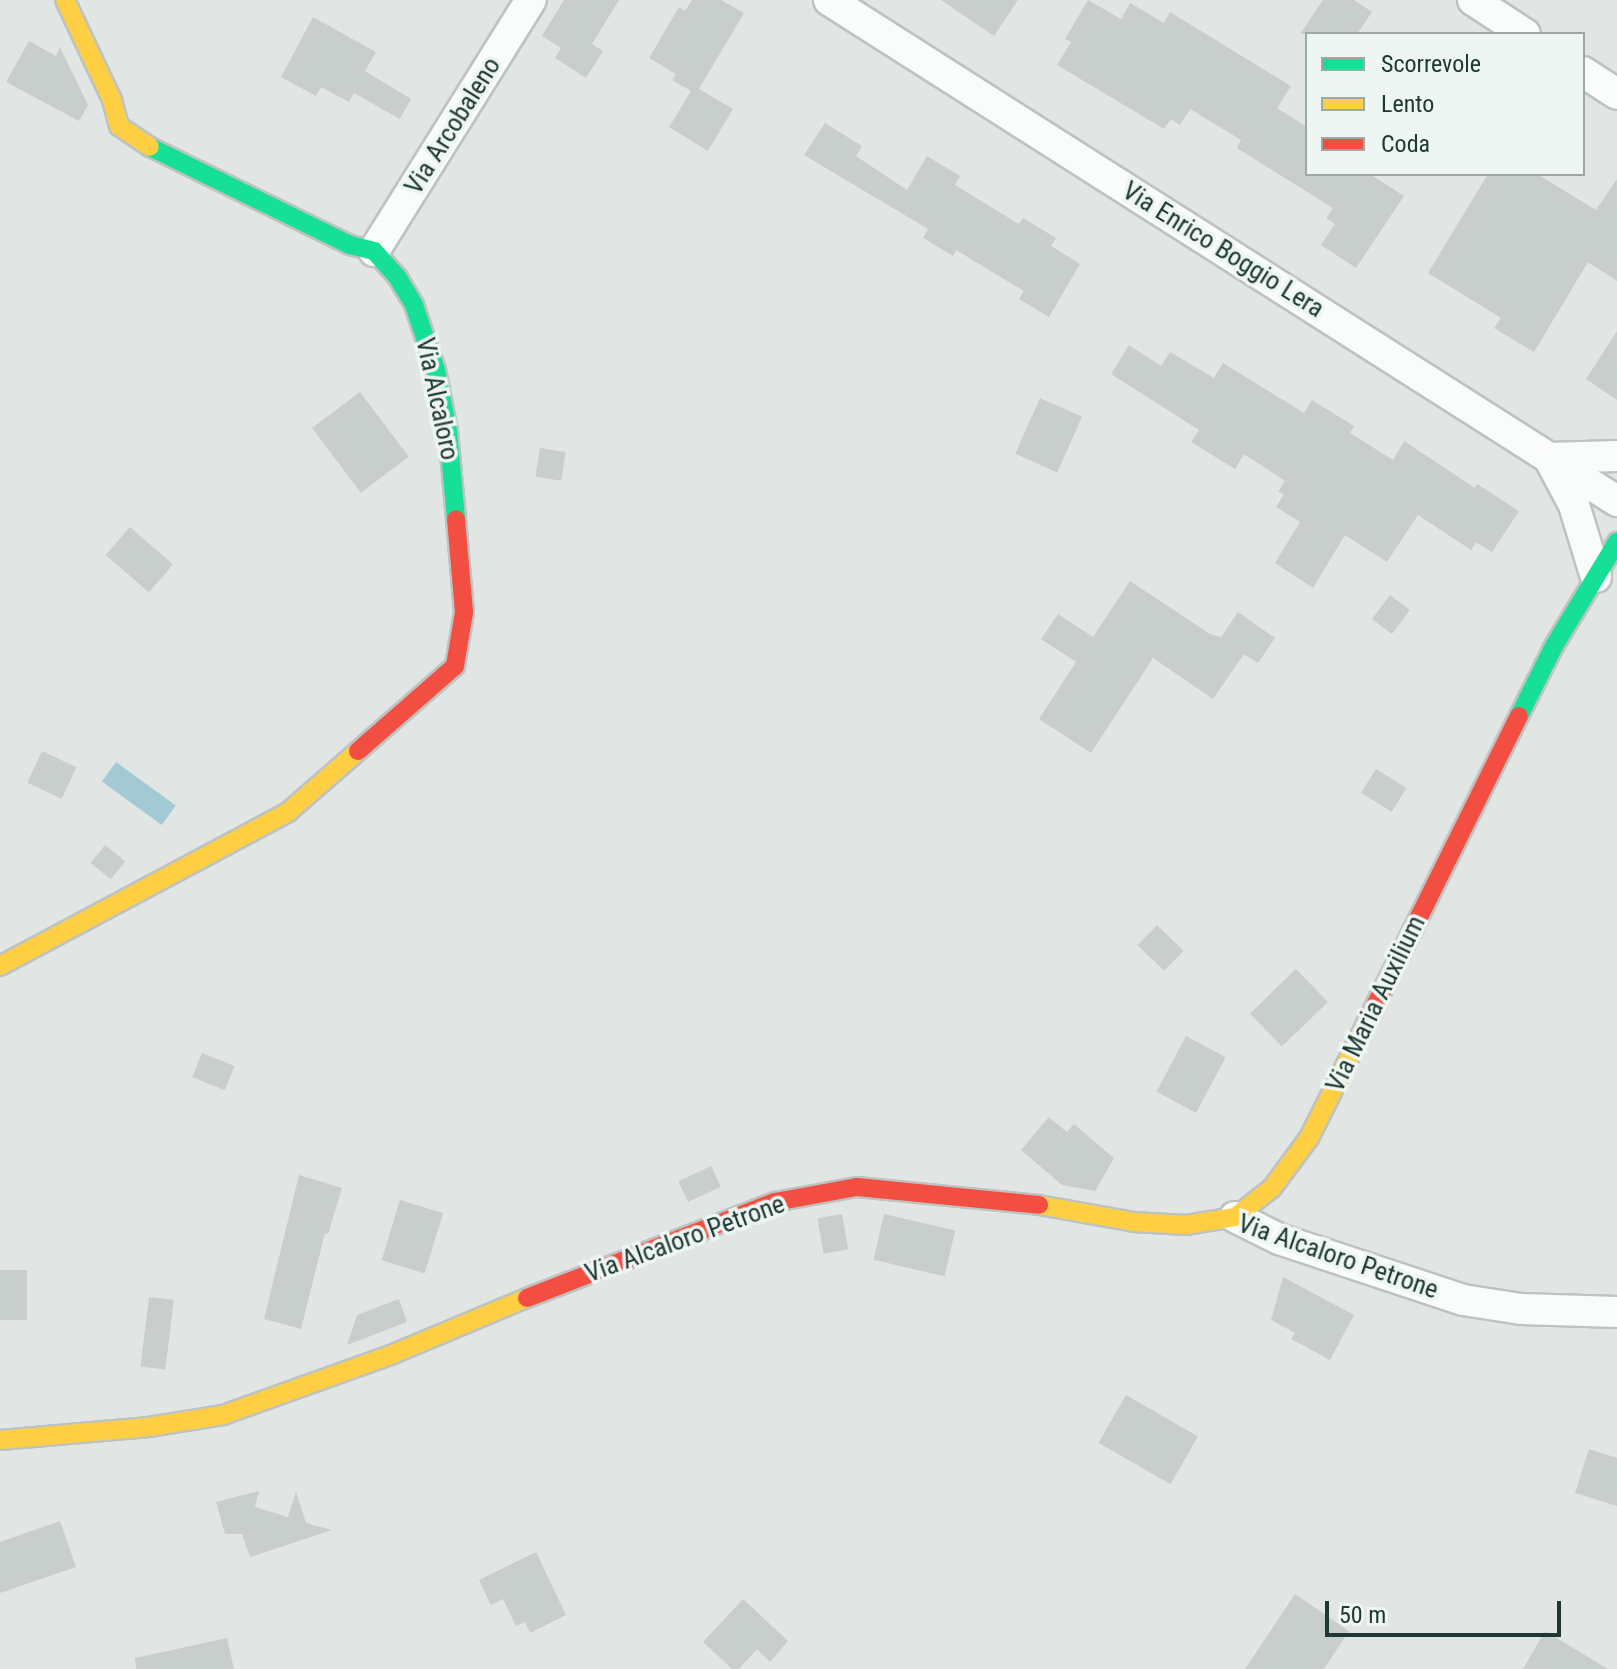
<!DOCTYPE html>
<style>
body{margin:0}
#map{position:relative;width:1617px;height:1669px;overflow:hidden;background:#e1e6e4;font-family:"Roboto Condensed",sans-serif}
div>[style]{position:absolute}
.water>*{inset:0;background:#a3cad4;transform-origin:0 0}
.building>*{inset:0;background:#c8cecc;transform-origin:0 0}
.roads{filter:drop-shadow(2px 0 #bec3c1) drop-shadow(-2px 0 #bec3c1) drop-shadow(0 2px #bec3c1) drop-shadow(0 -2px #bec3c1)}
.street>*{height:30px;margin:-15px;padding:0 15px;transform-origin:15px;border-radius:15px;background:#fafbfb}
.fast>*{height:18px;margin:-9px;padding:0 9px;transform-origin:9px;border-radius:9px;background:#16e098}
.slow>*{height:18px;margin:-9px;padding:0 9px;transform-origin:9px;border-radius:9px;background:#ffcf43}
.jam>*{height:18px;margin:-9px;padding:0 9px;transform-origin:9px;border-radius:9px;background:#f24e42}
span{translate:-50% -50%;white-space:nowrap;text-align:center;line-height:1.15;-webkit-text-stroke:7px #eef6f3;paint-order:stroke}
.street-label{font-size:26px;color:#203833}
.legend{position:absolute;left:1305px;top:32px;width:280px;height:144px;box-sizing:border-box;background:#eef6f3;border:2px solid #9caaa6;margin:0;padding:10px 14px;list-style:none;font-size:24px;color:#203833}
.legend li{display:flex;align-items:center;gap:16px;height:40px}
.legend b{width:40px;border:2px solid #9caaa6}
.scale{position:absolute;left:1325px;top:1601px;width:236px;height:36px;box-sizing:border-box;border:4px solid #203833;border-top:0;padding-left:10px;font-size:24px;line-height:28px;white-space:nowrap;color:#203833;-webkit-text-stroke:6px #eef6f3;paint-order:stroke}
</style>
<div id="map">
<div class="water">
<i style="left:116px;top:762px;width:74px;height:24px;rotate:36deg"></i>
</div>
<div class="building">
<i style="clip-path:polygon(564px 0,619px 0,592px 44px,603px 51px,586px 78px,555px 58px,561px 48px,542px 36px)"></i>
<i style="clip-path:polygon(692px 0,721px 0,744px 13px,699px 89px,733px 109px,708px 151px,669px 127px,691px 91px,672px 80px,676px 74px,649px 58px,679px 7px,685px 11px)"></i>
<i style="clip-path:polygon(941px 0,1018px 0,994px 36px)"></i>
<i style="clip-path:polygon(1088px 0,1121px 19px,1130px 3px,1164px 23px,1170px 12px,1291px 86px,1277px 108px,1307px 127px,1307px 174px,1370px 174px,1404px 196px,1356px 268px,1321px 245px,1335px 224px,1326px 218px,1333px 208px,1237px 148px,1241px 140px,1190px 109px,1180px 125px,1171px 119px,1164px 129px,1057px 65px,1071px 42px,1065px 39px)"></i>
<i style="clip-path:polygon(1323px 0,1354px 0,1372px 12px,1357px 34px,1300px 34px)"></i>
<i style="clip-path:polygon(313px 17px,376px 52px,365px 71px,411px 99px,400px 119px,354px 93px,349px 102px,321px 87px,316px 96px,281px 77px)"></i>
<i style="clip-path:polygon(29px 41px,56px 56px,60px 47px,88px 105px,79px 121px,6px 82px)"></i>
<i style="clip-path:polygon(825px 123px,862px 146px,856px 156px,907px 190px,927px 156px,960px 176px,955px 185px,1019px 224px,1023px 218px,1056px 238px,1051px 246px,1080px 264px,1049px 317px,1019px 299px,1024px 291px,956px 250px,953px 256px,923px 238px,928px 229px,804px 155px)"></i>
<i style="clip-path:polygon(1488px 174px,1537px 174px,1596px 210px,1617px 179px,1617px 281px,1588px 262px,1534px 352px,1494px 328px,1501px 318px,1428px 273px)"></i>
<i style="clip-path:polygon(1617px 331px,1617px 400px,1586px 379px)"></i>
<i style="clip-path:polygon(1129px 345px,1161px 366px,1170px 352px,1214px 378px,1223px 363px,1304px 413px,1312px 400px,1354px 426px,1350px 433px,1393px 460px,1404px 441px,1475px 488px,1477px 484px,1519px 511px,1492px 552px,1476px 542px,1471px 550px,1418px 515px,1387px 562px,1345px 535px,1313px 588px,1275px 563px,1300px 522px,1276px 507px,1284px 494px,1278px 492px,1285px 481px,1244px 454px,1235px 469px,1191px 442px,1199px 430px,1111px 374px)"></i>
<i style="left:360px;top:392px;width:81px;height:60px;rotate:53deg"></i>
<i style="left:1040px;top:398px;width:46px;height:61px;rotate:24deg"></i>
<i style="left:540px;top:448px;width:26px;height:29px;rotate:9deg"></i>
<i style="left:130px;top:527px;width:57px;height:37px;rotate:41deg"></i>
<i style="clip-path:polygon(1130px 581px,1210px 634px,1221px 637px,1238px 612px,1275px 638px,1258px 663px,1244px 654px,1213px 699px,1153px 658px,1091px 753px,1039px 719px,1076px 662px,1041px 639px,1058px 614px,1093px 637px)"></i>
<i style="left:1390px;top:595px;width:25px;height:30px;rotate:37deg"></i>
<i style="left:42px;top:751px;width:38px;height:35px;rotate:25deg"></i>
<i style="left:1376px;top:769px;width:36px;height:28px;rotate:32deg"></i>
<i style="left:105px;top:845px;width:26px;height:23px;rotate:39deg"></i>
<i style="left:1157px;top:925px;width:37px;height:28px;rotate:44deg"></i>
<i style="left:1296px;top:969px;width:46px;height:64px;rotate:46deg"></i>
<i style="left:1186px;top:1036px;width:45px;height:63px;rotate:28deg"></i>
<i style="left:202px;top:1053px;width:35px;height:26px;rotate:22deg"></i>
<i style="clip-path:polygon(1049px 1117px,1067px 1132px,1074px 1124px,1114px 1158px,1095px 1191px,1062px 1185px,1021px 1150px)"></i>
<i style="left:711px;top:1166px;width:23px;height:36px;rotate:65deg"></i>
<i style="clip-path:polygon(299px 1175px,342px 1188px,328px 1234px,325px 1233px,301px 1329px,264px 1319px)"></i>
<i style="left:400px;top:1200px;width:45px;height:63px;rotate:17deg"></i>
<i style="left:842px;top:1214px;width:36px;height:25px;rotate:80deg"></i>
<i style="left:884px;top:1214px;width:73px;height:47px;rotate:13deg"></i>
<i style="left:0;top:1270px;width:27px;height:50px"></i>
<i style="clip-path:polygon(1283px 1277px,1354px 1315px,1330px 1360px,1291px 1339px,1295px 1333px,1271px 1320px)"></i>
<i style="left:149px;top:1297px;width:25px;height:70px;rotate:7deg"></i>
<i style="clip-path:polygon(399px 1299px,407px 1322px,347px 1345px,357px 1315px)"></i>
<i style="left:1126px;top:1395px;width:83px;height:55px;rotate:30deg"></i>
<i style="clip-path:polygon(1589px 1449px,1617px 1458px,1617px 1506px,1575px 1493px)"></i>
<i style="clip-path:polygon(259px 1491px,255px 1507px,288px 1517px,296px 1492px,306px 1523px,332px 1530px,250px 1557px,242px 1534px,225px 1534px,216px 1502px)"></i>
<i style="clip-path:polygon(60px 1521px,76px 1567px,0 1593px,0 1542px)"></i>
<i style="clip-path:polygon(536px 1552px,566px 1615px,530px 1633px,525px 1622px,516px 1626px,503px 1599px,491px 1605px,479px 1580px)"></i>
<i style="clip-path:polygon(1295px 1594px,1349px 1631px,1324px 1669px,1245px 1669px)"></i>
<i style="clip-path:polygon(743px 1599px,788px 1641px,770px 1662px,757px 1649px,739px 1669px,732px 1669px,703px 1642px)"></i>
<i style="clip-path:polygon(1545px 1631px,1608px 1669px,1523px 1669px)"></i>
<i style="clip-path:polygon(227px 1638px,234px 1669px,136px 1669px,135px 1658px)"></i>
</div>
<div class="roads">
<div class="street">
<i style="left:829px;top:0;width:934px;rotate:32.45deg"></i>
<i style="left:1473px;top:0;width:62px;rotate:33.2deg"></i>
<i style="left:1583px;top:72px;width:40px;rotate:32.9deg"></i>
<i style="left:374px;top:251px;width:296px;rotate:-58deg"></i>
<i style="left:1596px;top:577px;width:75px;rotate:-107deg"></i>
<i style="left:1574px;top:505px;width:53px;rotate:-118deg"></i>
<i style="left:1549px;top:458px;width:68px;rotate:-1.7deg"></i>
<i style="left:1235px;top:1217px;width:49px;rotate:26.6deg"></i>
<i style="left:1279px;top:1239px;width:194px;rotate:18.3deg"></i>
<i style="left:1463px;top:1300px;width:59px;rotate:8.8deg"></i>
<i style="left:1521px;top:1309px;width:96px;rotate:1.8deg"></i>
</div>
<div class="fast">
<i style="left:150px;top:147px;width:223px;rotate:26.1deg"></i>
<i style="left:350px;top:245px;width:25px;rotate:14deg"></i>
<i style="left:374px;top:251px;width:36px;rotate:48deg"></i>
<i style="left:398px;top:278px;width:31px;rotate:59deg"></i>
<i style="left:414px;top:305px;width:69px;rotate:71.3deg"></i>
<i style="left:436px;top:370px;width:62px;rotate:78.9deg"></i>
<i style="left:448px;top:431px;width:88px;rotate:84.8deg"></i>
<i style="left:1519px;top:716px;width:78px;rotate:-63.4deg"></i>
<i style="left:1554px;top:646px;width:122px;rotate:-58.8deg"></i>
</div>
<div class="slow">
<i style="left:65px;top:0;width:110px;rotate:64.8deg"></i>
<i style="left:112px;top:100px;width:27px;rotate:75deg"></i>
<i style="left:119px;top:126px;width:37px;rotate:34deg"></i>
<i style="left:0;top:966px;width:327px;rotate:-28.1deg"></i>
<i style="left:288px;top:812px;width:93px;rotate:-41.1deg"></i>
<i style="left:1039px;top:1205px;width:97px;rotate:10.1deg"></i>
<i style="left:1134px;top:1222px;width:52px;rotate:3.3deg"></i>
<i style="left:1186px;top:1225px;width:50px;rotate:-9.3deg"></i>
<i style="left:1235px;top:1217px;width:47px;rotate:-38.1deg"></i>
<i style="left:1272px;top:1188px;width:62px;rotate:-53.5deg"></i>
<i style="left:1309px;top:1138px;width:125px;rotate:-63.4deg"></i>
<i style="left:0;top:1440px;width:150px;rotate:-5deg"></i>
<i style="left:149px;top:1427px;width:75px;rotate:-9.2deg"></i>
<i style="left:223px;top:1415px;width:181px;rotate:-19.7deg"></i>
<i style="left:393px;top:1354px;width:145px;rotate:-22.7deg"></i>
</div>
<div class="jam">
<i style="left:358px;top:751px;width:129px;rotate:-41.2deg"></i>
<i style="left:455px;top:666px;width:55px;rotate:-80.5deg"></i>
<i style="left:464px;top:612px;width:93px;rotate:-94.9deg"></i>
<i style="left:1365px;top:1026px;width:346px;rotate:-63.6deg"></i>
<i style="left:527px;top:1298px;width:266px;rotate:-21.2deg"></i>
<i style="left:775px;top:1202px;width:83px;rotate:-10.4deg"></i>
<i style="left:857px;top:1187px;width:183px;rotate:5.6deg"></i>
</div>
</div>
<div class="street-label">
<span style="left:453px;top:126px;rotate:-58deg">Via Arcobaleno</span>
<span style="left:1223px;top:250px;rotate:32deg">Via Enrico Boggio Lera</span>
<span style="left:437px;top:399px;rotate:78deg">Via Alcaloro</span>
<span style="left:1376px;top:1004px;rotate:-64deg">Via Maria Auxilium</span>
<span style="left:685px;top:1239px;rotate:-20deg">Via Alcaloro Petrone</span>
<span style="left:1338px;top:1257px;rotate:19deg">Via Alcaloro Petrone</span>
</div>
<ul class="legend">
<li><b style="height:10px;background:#16e098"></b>Scorrevole</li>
<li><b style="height:10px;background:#ffcf43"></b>Lento</li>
<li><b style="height:10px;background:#f24e42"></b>Coda</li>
</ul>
<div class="scale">50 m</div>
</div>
